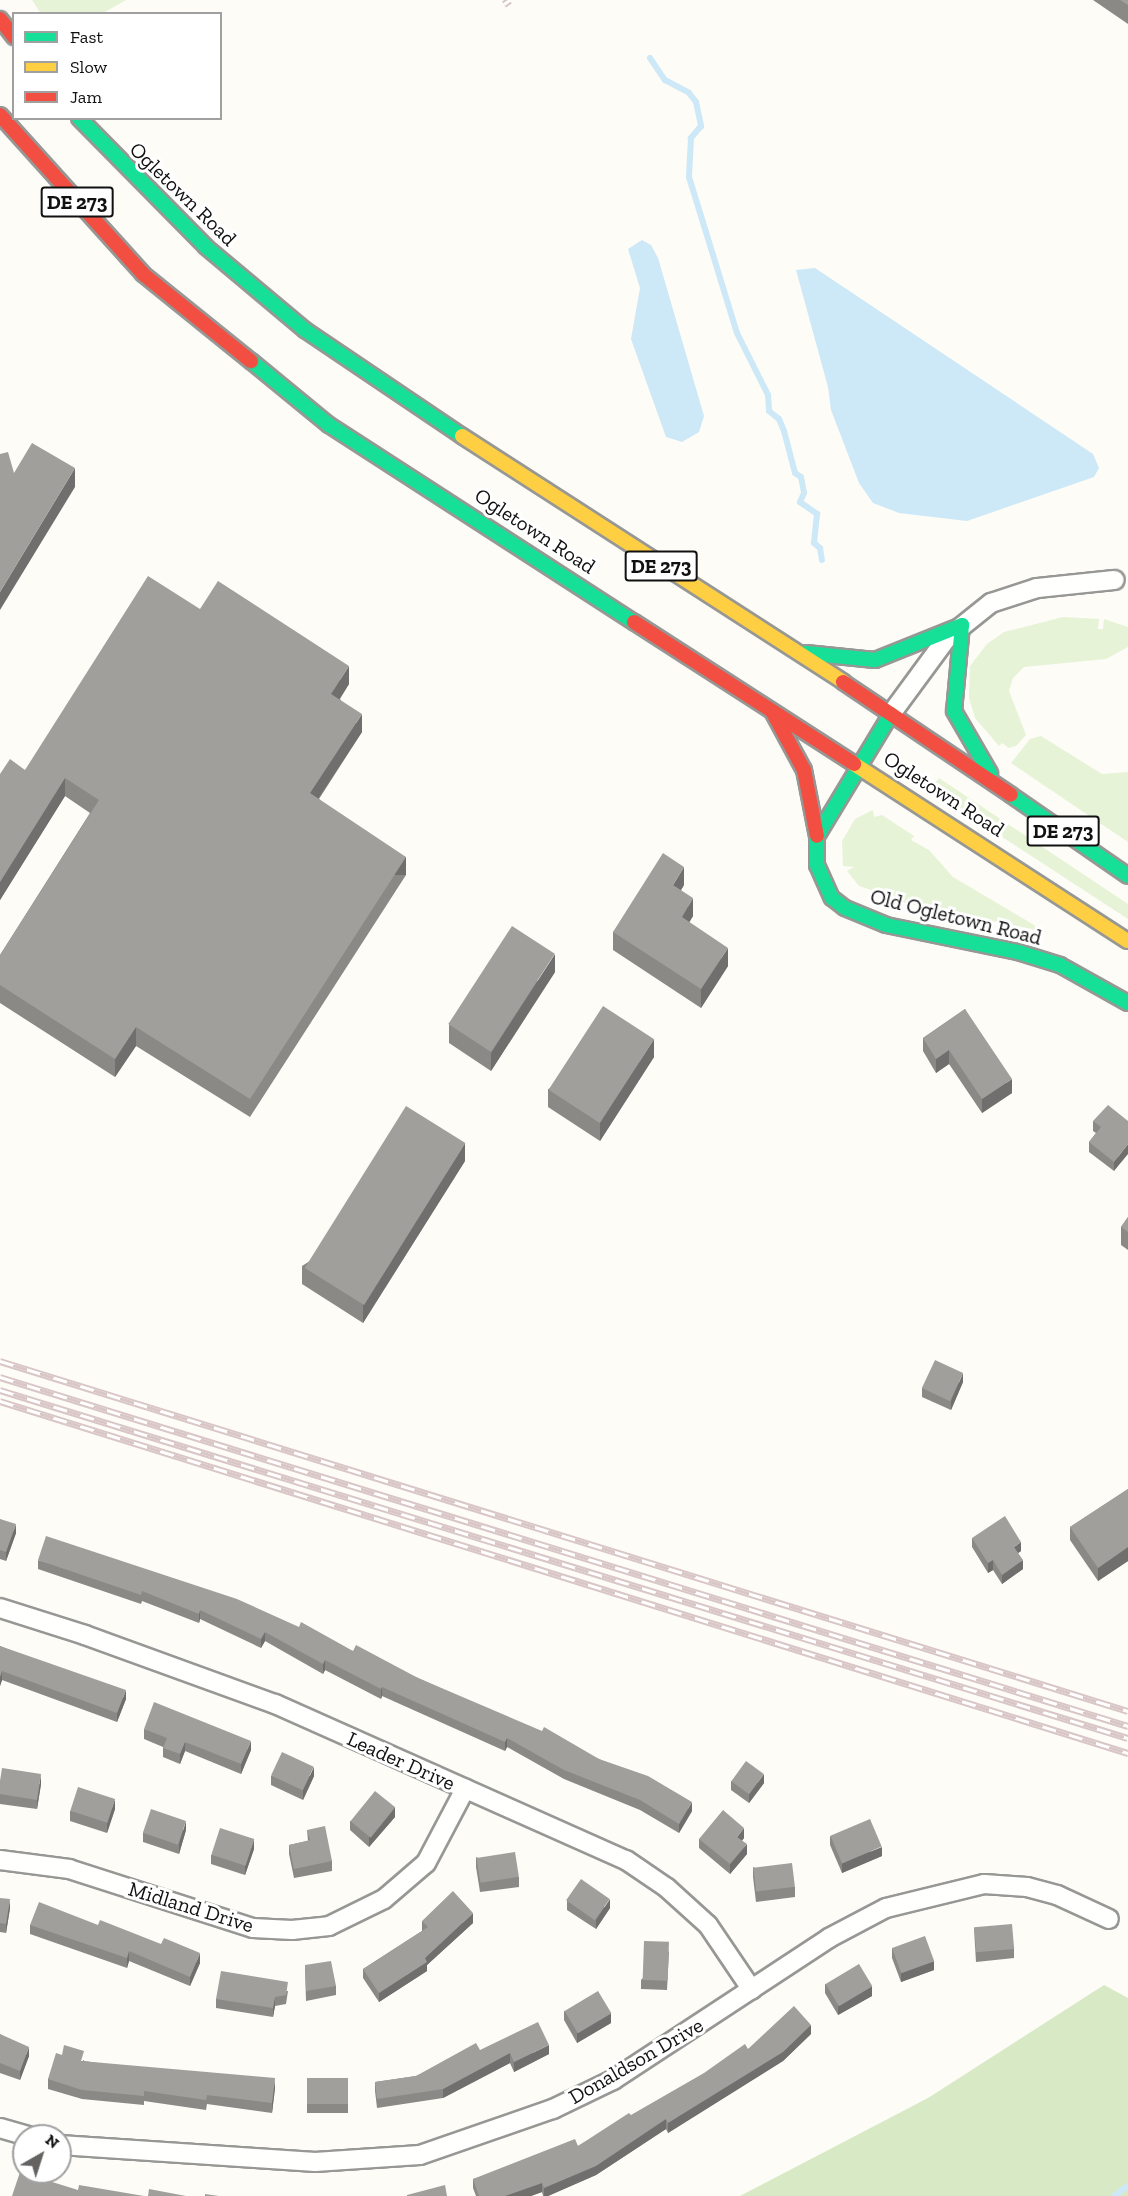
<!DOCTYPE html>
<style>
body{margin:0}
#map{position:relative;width:1128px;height:2196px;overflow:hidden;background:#fdfcf7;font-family:"Zilla Slab",serif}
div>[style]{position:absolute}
.green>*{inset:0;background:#e7f3d7}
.forest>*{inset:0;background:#d8eac5}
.water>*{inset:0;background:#cde8f7}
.stream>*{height:6px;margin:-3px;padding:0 3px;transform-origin:3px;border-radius:3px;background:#cde8f7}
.roads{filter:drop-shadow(2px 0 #979795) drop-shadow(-2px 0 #979795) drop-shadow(0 2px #979795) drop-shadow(0 -2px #979795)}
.street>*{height:18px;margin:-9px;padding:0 9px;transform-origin:9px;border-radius:9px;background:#fffffe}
.fast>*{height:14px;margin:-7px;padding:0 7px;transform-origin:7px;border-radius:7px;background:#16e098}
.slow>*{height:14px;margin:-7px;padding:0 7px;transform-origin:7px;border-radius:7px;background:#ffcf43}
.jam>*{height:14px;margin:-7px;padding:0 7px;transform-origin:7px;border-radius:7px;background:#f24e42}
.rail>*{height:7px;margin-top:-3.5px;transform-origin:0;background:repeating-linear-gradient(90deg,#fff 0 14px,#d9c6c7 0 28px);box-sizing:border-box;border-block:2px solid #d9c6c7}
.wall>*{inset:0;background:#8a8986;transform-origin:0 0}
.shaded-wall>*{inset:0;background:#716f6d;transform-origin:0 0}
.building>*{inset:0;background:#a19f9c;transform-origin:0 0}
span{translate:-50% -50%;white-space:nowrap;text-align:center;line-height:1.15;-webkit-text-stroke:6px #fff;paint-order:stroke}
.shield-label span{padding:2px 4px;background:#fff;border:2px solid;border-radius:4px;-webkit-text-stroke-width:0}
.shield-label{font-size:20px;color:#111;font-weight:700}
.street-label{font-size:21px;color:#111}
.legend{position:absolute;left:12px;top:12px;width:210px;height:108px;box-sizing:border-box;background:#fff;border:2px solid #a0a0a0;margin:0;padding:8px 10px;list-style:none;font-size:18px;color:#111}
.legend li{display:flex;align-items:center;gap:12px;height:30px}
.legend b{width:30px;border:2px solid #a0a0a0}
.north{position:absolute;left:12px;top:2124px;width:60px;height:60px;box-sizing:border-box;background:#fff;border:2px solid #a0a0a0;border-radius:50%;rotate:39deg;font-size:16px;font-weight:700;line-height:24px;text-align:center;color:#111}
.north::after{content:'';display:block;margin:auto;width:21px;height:27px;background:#646362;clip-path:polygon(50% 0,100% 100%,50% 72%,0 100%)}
</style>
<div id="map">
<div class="green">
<i style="clip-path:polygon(32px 0,126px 0,103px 13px,41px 14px)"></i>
<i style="clip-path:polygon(1063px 617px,1099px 619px,1098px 629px,1103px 629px,1104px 619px,1128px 627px,1128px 647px,1106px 659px,1024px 667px,1013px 678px,1009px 691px,1026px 735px,1016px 746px,1009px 748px,1002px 743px,999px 746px,975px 718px,969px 698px,970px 666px,987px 644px,1004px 632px)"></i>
<i style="clip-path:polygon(1041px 736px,1102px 774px,1128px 772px,1128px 842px,1011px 763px,1030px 739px)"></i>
<i style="clip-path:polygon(939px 778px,1128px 904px,1128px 919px,930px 790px)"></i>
<i style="clip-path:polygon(873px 810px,874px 817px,882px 815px,914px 836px,911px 840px,929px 850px,953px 877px,1046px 932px,896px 901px,896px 898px,859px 886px,847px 871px,854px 867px,843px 866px,842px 841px,855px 819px)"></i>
</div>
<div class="forest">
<i style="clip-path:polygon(1104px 1985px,1128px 1998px,1128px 2196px,740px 2196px,928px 2098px)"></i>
</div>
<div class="water">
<i style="clip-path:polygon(642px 240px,651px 245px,658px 258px,704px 416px,699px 432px,682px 442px,666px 437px,631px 339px,640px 288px,628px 249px)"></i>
<i style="clip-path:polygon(815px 268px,1093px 454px,1099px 468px,1094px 477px,967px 521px,899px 513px,873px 503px,859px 483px,831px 410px,828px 387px,796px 270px)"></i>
</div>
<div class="stream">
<i style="left:650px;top:58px;width:27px;rotate:56deg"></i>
<i style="left:665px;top:80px;width:27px;rotate:28deg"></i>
<i style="left:689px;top:93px;width:11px;rotate:52deg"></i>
<i style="left:696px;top:102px;width:25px;rotate:78deg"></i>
<i style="left:701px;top:126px;width:16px;rotate:130deg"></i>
<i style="left:691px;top:138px;width:39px;rotate:93deg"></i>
<i style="left:689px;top:177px;width:163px;rotate:72.9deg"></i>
<i style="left:737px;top:333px;width:69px;rotate:63.4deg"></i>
<i style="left:768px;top:395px;width:16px;rotate:86deg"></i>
<i style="left:769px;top:411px;width:13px;rotate:39deg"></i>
<i style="left:779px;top:419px;width:13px;rotate:67deg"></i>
<i style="left:784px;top:431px;width:43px;rotate:75.3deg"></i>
<i style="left:795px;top:473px;width:7px;rotate:34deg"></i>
<i style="left:801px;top:477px;width:16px;rotate:79deg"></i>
<i style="left:804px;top:493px;width:10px;rotate:114deg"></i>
<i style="left:800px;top:502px;width:21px;rotate:35deg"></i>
<i style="left:817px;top:514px;width:29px;rotate:96deg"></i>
<i style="left:814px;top:543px;width:8px;rotate:40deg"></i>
<i style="left:820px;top:548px;width:12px;rotate:81deg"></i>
<i style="left:1114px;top:2196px;width:17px;rotate:-36deg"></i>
</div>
<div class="roads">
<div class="street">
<i style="left:891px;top:714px;width:93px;rotate:-53.7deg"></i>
<i style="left:946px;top:639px;width:58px;rotate:-38.7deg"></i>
<i style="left:991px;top:603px;width:48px;rotate:-18.1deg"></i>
<i style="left:1037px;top:588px;width:78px;rotate:-5.9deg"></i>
<i style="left:0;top:1608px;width:89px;rotate:17.6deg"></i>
<i style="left:85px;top:1635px;width:202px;rotate:20deg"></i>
<i style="left:275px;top:1704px;width:384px;rotate:24deg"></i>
<i style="left:626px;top:1860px;width:50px;rotate:34.3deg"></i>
<i style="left:667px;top:1888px;width:55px;rotate:42.1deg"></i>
<i style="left:708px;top:1925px;width:78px;rotate:55.9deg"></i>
<i style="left:0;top:1860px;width:70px;rotate:7.4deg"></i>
<i style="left:69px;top:1869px;width:193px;rotate:17.8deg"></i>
<i style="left:253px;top:1928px;width:39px;rotate:3deg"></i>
<i style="left:292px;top:1930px;width:37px;rotate:-6deg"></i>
<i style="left:329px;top:1926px;width:61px;rotate:-26.1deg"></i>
<i style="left:384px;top:1899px;width:55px;rotate:-40.6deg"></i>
<i style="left:426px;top:1863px;width:84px;rotate:-62.2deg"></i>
<i style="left:0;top:2128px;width:29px;rotate:16deg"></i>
<i style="left:60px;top:2145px;width:256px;rotate:3.8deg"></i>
<i style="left:315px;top:2162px;width:105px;rotate:-3.8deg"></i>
<i style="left:420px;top:2155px;width:141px;rotate:-19.1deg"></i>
<i style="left:553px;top:2109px;width:67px;rotate:-25.8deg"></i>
<i style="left:613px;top:2080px;width:258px;rotate:-33.3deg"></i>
<i style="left:829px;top:1938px;width:64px;rotate:-27.8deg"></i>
<i style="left:886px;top:1908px;width:101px;rotate:-13.8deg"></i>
<i style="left:984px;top:1884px;width:43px;rotate:4deg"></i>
<i style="left:1027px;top:1887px;width:31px;rotate:15deg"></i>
<i style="left:1057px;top:1895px;width:57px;rotate:24.8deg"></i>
</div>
<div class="fast">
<i style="left:79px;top:118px;width:181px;rotate:45.4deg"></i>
<i style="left:206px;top:247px;width:129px;rotate:40deg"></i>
<i style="left:305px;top:330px;width:189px;rotate:34deg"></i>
<i style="left:251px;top:361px;width:101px;rotate:39.4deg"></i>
<i style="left:329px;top:425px;width:363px;rotate:32.9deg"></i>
<i style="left:806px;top:653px;width:69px;rotate:5.8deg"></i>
<i style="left:875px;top:660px;width:94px;rotate:-21.9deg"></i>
<i style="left:962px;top:625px;width:86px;rotate:95.3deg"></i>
<i style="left:954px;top:711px;width:72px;rotate:59.9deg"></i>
<i style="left:891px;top:714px;width:143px;rotate:121.2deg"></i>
<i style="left:817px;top:836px;width:29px;rotate:90deg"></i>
<i style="left:817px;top:865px;width:36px;rotate:66deg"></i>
<i style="left:832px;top:898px;width:16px;rotate:38deg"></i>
<i style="left:845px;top:908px;width:44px;rotate:22.5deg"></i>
<i style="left:886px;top:925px;width:135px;rotate:11.6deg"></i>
<i style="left:1018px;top:952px;width:44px;rotate:17.2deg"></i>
<i style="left:1060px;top:965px;width:78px;rotate:29.2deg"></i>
<i style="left:1011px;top:795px;width:142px;rotate:34.7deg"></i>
</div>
<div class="slow">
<i style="left:462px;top:436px;width:454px;rotate:32.8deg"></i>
<i style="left:854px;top:764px;width:326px;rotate:32.9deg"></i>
</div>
<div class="jam">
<i style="left:0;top:19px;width:23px;rotate:52deg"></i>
<i style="left:0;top:115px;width:214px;rotate:48deg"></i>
<i style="left:143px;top:274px;width:139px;rotate:38.9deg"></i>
<i style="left:634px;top:622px;width:262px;rotate:32.8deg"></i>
<i style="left:843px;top:682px;width:202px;rotate:33.9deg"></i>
<i style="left:773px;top:713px;width:65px;rotate:61.5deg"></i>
<i style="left:804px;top:770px;width:67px;rotate:78.9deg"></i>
</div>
</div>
<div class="rail">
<i style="left:504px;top:4px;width:7px;rotate:-34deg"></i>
<i style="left:0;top:1361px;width:1181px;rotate:17.24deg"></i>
<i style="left:0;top:1377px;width:1181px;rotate:17.19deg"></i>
<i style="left:0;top:1390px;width:1180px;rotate:17.15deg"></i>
<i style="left:0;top:1401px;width:1182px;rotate:17.33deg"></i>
</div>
<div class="wall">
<i style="clip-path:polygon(1093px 0,1128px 0,1128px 24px)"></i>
<i style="clip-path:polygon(200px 609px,349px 684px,340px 699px,362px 732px,319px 799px,406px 875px,250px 1117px,136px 1046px,115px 1077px,0 1003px,0 955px,90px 813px,65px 796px,0 900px,0 774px,25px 770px)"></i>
<i style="clip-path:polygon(684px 885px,681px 890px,693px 916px,689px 922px,728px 966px,701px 1008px,613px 950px,613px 932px)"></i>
<i style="clip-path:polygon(555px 972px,491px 1071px,449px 1043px,449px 1025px)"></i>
<i style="clip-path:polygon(965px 1009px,1012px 1093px,982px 1113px,949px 1064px,936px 1073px,923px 1051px,923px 1038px)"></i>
<i style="clip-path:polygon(654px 1057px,600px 1141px,548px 1107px,548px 1089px)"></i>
<i style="clip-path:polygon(1093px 1121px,1128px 1121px,1114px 1171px,1089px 1152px,1089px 1142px,1096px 1133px,1093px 1131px)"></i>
<i style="clip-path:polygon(465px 1161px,363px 1323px,302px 1284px,302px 1266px)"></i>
<i style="clip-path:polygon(1128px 1217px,1128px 1250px,1121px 1245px,1121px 1227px)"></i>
<i style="clip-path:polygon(963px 1382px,951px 1410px,922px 1397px,922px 1388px)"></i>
<i style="clip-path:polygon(1128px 1489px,1128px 1561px,1098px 1581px,1070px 1540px,1070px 1527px)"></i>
<i style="clip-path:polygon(0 1519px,16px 1533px,6px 1561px,0 1559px)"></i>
<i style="clip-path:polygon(972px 1538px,1021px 1551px,1018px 1553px,1023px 1569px,1002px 1584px,993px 1570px,988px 1573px,972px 1547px)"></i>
<i style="clip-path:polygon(38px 1560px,353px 1651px,418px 1678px,599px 1759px,692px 1811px,679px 1833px,640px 1810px,564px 1779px,507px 1747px,505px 1751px,382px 1696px,381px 1699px,325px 1670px,323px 1674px,265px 1641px,261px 1648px,200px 1619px,199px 1623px,142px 1601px,141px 1604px,38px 1569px)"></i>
<i style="clip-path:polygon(0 1646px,126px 1699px,117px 1722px,2px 1680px,0 1686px)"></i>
<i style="clip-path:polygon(144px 1729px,251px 1750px,241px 1774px,185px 1751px,180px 1764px,163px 1757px,163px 1747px,144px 1739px)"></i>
<i style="clip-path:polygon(271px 1776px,314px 1776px,303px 1800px,271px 1785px)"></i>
<i style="clip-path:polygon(0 1781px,41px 1784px,37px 1809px,0 1804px)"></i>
<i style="clip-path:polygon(731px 1781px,764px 1783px,749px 1803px,731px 1790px)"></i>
<i style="clip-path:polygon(115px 1809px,107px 1833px,70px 1821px,70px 1811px)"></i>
<i style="clip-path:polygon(395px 1817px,369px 1847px,350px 1830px,350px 1821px)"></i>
<i style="clip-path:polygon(186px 1830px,179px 1854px,143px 1842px,143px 1833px)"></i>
<i style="clip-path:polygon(307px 1830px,332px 1861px,332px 1871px,294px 1878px,289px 1854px,289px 1845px,308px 1841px)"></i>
<i style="clip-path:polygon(830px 1836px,882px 1856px,842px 1873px,830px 1845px)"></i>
<i style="clip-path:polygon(744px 1838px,742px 1841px,747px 1854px,730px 1874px,699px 1848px,699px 1839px)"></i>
<i style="clip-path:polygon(254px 1849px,245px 1875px,211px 1864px,211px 1855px)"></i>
<i style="clip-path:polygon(476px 1857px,519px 1877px,519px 1887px,480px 1892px,476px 1867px)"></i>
<i style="clip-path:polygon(753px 1867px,795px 1887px,795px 1897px,756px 1902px,753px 1877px)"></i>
<i style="clip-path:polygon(0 1898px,10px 1908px,6px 1933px,0 1932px)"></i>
<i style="clip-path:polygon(567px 1901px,610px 1908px,596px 1929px,567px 1910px)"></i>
<i style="clip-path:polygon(422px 1921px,473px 1923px,427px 1965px,427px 1971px,379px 2002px,363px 1978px,363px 1969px,422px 1931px)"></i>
<i style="clip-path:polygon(30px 1925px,98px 1925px,200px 1963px,190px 1986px,129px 1961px,127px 1968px,30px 1934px)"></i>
<i style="clip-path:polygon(974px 1928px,1014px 1949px,1014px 1958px,976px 1962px)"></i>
<i style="clip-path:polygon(892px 1948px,934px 1970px,901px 1982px,892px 1958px)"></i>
<i style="clip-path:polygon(669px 1951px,667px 1990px,641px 1989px,641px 1980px)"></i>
<i style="clip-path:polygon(305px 1965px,336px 1986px,336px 1995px,306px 2001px)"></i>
<i style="clip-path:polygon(825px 1984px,872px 1996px,838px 2015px,825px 1993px)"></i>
<i style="clip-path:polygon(288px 1991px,286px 2004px,275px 2006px,273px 2017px,216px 2008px,216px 1999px)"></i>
<i style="clip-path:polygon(564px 2011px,611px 2023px,577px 2043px,564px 2020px)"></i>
<i style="clip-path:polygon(0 2034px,29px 2056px,20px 2080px,0 2073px)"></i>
<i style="clip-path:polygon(811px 2034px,783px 2061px,668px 2133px,666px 2129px,596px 2175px,548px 2196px,543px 2196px,542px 2192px,531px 2196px,476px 2196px,473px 2188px,473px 2179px,578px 2146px,748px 2049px)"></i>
<i style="clip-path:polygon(480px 2050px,549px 2054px,514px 2072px,510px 2063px,443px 2098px,377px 2108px,375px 2091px,375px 2082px,416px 2076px)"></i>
<i style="clip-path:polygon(84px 2060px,84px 2061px,275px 2088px,272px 2113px,207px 2104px,206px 2110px,144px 2101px,144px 2105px,82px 2099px,48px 2089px,48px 2079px)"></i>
<i style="left:307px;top:2078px;width:41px;height:35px"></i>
</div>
<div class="shaded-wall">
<i style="clip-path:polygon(75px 468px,75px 487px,0 610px,0 592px)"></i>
<i style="clip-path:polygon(349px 666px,349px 684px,331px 712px,331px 694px)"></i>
<i style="clip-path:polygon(362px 714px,362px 732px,310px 811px,310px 793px)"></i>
<i style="clip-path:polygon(65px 778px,65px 796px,0 900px,0 882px)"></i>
<i style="left:406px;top:857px;width:18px;height:288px;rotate:90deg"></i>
<i style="clip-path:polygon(684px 867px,684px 885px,673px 903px,673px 885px)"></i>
<i style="clip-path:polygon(693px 898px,693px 916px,682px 935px,682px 917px)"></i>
<i style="clip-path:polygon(728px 948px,728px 966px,701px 1008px,701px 989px)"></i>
<i style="clip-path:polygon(555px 954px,555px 972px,491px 1071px,491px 1053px)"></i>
<i style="clip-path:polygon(136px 1027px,136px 1046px,115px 1077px,115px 1059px)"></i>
<i style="clip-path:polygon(654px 1039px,654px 1057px,600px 1141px,600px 1123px)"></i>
<i style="clip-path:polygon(949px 1050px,949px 1064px,936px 1073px,936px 1059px)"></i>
<i style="clip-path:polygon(1012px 1079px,1012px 1093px,982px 1113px,982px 1099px)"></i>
<i style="clip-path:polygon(465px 1143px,465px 1161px,363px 1323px,363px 1305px)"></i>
<i style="clip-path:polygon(1128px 1144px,1128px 1154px,1114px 1171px,1114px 1162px)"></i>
<i style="clip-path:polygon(963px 1373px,963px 1382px,951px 1410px,951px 1401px)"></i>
<i style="clip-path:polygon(16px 1524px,16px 1533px,6px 1561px,6px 1552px)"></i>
<i style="clip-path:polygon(1021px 1542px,1021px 1551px,1014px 1556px,1014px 1547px)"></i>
<i style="clip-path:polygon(1128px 1547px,1128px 1561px,1098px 1581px,1098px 1568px)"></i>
<i style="clip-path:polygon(993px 1560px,993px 1570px,988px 1573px,988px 1563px)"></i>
<i style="clip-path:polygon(1023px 1560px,1023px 1569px,1002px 1584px,1002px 1575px)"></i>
<i style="clip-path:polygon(200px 1610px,200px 1619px,199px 1623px,199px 1614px)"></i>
<i style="clip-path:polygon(265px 1632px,265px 1641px,261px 1648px,261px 1639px)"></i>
<i style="clip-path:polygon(325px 1660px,325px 1670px,323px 1674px,323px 1664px)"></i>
<i style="clip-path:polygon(2px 1671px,2px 1680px,0 1686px,0 1677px)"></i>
<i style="clip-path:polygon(382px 1687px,382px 1696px,381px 1699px,381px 1689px)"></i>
<i style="clip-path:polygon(126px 1690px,126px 1699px,117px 1722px,117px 1713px)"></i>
<i style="clip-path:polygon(507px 1738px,507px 1747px,505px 1751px,505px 1742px)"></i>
<i style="clip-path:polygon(251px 1741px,251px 1750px,241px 1774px,241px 1764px)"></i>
<i style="clip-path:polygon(185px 1742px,185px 1751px,180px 1764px,180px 1754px)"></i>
<i style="clip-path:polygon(314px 1767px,314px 1776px,303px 1800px,303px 1790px)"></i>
<i style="clip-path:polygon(41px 1774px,41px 1784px,37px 1809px,37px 1800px)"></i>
<i style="clip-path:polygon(764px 1774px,764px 1783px,749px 1803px,749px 1794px)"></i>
<i style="clip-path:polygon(115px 1799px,115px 1809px,107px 1833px,107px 1823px)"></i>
<i style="clip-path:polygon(692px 1802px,692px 1811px,679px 1833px,679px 1824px)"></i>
<i style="clip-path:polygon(395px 1807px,395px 1817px,369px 1847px,369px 1837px)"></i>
<i style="clip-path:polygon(186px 1821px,186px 1830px,179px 1854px,179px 1844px)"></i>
<i style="clip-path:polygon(744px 1828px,744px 1838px,737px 1846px,737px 1837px)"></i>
<i style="clip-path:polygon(254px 1839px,254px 1849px,245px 1875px,245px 1866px)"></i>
<i style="clip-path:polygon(747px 1844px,747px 1854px,730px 1874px,730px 1864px)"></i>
<i style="clip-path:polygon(882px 1847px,882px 1856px,842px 1873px,842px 1863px)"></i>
<i style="clip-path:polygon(10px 1899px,10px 1908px,6px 1933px,6px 1924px)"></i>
<i style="clip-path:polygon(610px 1899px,610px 1908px,596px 1929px,596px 1920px)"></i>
<i style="clip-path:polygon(473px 1913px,473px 1923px,427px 1965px,427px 1971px,379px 2002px,379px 1993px,425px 1958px)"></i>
<i style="clip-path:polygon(129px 1951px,129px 1961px,127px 1968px,127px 1958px)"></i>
<i style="clip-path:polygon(200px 1953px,200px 1963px,190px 1986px,190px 1977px)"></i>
<i style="clip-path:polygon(934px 1961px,934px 1970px,901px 1982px,901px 1972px)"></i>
<i style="clip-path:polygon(872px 1986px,872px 1996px,838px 2015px,838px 2006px)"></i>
<i style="clip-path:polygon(275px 1997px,275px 2006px,273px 2017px,273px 2008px)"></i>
<i style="clip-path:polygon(611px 2013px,611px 2023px,577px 2043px,577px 2033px)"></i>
<i style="clip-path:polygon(811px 2025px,811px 2034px,783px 2061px,668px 2133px,668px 2123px)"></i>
<i style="clip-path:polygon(549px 2045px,549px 2054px,514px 2072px,514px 2062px)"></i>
<i style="clip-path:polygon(29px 2047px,29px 2056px,20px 2080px,20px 2071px)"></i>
<i style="clip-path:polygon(510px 2053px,510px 2063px,443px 2098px,443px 2089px)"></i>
<i style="clip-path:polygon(275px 2078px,275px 2088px,272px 2113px,272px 2103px)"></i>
<i style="clip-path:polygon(666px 2119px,666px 2129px,596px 2175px,548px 2196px,544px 2196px,544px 2188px)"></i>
<i style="clip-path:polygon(542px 2183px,542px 2192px,531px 2196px,505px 2196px)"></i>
</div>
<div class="building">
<i style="clip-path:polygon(1120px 0,1128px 0,1128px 5px)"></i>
<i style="clip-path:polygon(32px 443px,75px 468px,0 592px,0 454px,8px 452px,14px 473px)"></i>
<i style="clip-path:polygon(148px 576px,200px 609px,218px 581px,349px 666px,331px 694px,362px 714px,310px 793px,406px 857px,250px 1099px,136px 1027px,115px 1059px,0 985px,0 955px,99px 800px,65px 778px,0 882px,0 774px,10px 759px,25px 770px)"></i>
<i style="clip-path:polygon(663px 853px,684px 867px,673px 885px,693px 898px,682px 917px,728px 948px,701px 989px,613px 932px)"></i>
<i style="left:512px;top:926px;width:51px;height:117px;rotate:33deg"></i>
<i style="left:603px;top:1006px;width:61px;height:100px;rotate:33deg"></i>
<i style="clip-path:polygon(965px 1009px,1012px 1079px,982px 1099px,949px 1050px,936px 1059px,923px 1038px)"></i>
<i style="clip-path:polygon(1108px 1105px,1128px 1121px,1128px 1144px,1114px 1162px,1089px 1142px,1101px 1127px,1093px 1121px)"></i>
<i style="left:406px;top:1106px;width:70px;height:191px;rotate:32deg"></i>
<i style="clip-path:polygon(1128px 1217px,1128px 1232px,1121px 1227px)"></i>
<i style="left:935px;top:1360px;width:31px;height:31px;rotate:25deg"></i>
<i style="clip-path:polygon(1128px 1489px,1128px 1547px,1098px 1568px,1070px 1527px)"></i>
<i style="clip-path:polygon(1005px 1516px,1021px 1542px,1014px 1547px,1023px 1560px,1002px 1575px,993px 1560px,988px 1563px,972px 1538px)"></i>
<i style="clip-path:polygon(0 1519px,16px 1524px,6px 1552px,0 1550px)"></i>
<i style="clip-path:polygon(46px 1536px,237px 1599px,299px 1627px,301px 1622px,353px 1651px,356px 1645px,418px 1678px,542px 1731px,544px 1727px,599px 1759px,648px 1776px,692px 1802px,679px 1824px,640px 1800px,564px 1770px,507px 1738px,505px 1742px,382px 1687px,381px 1689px,325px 1660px,323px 1664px,265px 1632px,261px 1639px,200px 1610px,199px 1614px,142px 1591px,141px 1595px,38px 1560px)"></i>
<i style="clip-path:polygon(0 1646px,126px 1690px,117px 1713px,2px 1671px,0 1677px)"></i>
<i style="clip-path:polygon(154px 1702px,251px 1741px,241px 1764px,185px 1742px,180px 1754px,163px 1748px,167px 1738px,144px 1729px)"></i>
<i style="left:282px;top:1752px;width:35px;height:26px;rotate:25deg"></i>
<i style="left:746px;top:1761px;width:22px;height:25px;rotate:36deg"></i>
<i style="clip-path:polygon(2px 1768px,41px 1774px,37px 1800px,0 1794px,0 1781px)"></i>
<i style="left:78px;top:1787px;width:39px;height:25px;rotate:18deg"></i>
<i style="left:375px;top:1791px;width:26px;height:39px;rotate:39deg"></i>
<i style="left:151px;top:1809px;width:37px;height:25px;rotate:19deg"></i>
<i style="clip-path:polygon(723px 1810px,744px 1828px,737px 1837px,747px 1844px,730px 1864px,699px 1839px)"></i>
<i style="left:870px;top:1819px;width:30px;height:43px;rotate:67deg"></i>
<i style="clip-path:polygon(325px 1826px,332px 1861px,294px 1869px,289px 1845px,310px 1840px,307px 1830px)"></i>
<i style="left:220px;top:1828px;width:36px;height:28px;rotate:18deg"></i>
<i style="left:515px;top:1852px;width:25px;height:39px;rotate:81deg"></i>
<i style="left:792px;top:1863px;width:24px;height:39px;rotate:83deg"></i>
<i style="left:581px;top:1879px;width:35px;height:26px;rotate:35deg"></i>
<i style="clip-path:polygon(453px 1891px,473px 1913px,425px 1958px,427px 1962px,379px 1993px,363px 1969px,428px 1927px,422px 1921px)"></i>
<i style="clip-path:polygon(0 1898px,10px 1899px,6px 1924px,0 1923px)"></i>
<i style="clip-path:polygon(39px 1902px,98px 1925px,100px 1920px,161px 1944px,164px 1938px,200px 1953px,190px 1977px,129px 1951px,127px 1958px,30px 1925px)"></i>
<i style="left:1012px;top:1924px;width:25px;height:38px;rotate:85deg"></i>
<i style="left:925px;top:1936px;width:27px;height:35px;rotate:70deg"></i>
<i style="left:644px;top:1941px;width:25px;height:39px;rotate:2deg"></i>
<i style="clip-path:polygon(331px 1961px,336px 1986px,306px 1991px,305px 1965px)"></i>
<i style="left:859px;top:1964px;width:26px;height:39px;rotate:59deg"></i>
<i style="clip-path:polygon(221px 1971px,288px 1982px,286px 1995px,275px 1997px,273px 2008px,216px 1999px)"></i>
<i style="left:598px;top:1991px;width:26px;height:39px;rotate:59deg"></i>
<i style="clip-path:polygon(794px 2006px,811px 2025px,783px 2052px,668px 2123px,666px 2119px,596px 2166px,544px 2188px,542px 2183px,505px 2196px,479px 2196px,473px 2179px,575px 2139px,578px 2146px,629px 2113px,631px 2115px,704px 2073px,745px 2044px,748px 2049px)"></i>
<i style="clip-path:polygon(538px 2022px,549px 2045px,514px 2062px,510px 2053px,443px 2089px,377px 2099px,375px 2082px,416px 2076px,476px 2043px,480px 2050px)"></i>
<i style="clip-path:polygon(0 2034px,29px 2047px,20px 2071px,0 2063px)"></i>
<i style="clip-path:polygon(64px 2045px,84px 2051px,81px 2061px,275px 2078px,272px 2103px,207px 2095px,206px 2100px,144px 2091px,144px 2096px,82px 2090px,48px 2079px,56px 2053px,62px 2055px)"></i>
<i style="left:307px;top:2078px;width:41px;height:26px"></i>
<i style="clip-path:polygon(20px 2172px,78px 2190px,79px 2185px,144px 2196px,12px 2196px)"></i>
<i style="clip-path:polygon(445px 2185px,447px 2196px,407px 2196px,407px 2195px)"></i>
<i style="clip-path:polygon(149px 2189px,186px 2196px,148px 2196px)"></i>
<i style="clip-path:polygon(205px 2194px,219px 2196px,205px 2196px)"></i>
</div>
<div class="shield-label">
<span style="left:77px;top:202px">DE 273</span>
<span style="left:661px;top:566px">DE 273</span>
<span style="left:1063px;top:831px">DE 273</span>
</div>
<div class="street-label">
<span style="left:183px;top:194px;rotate:44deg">Ogletown Road</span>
<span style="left:535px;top:531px;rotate:33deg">Ogletown Road</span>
<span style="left:944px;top:794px;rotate:33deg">Ogletown Road</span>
<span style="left:956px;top:917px;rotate:14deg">Old Ogletown Road</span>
<span style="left:401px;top:1761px;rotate:24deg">Leader Drive</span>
<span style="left:191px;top:1907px;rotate:17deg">Midland Drive</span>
<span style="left:636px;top:2061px;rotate:-30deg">Donaldson Drive</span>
</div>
<ul class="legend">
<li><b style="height:8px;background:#16e098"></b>Fast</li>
<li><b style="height:8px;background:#ffcf43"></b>Slow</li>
<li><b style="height:8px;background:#f24e42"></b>Jam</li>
</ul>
<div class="north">N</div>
</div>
